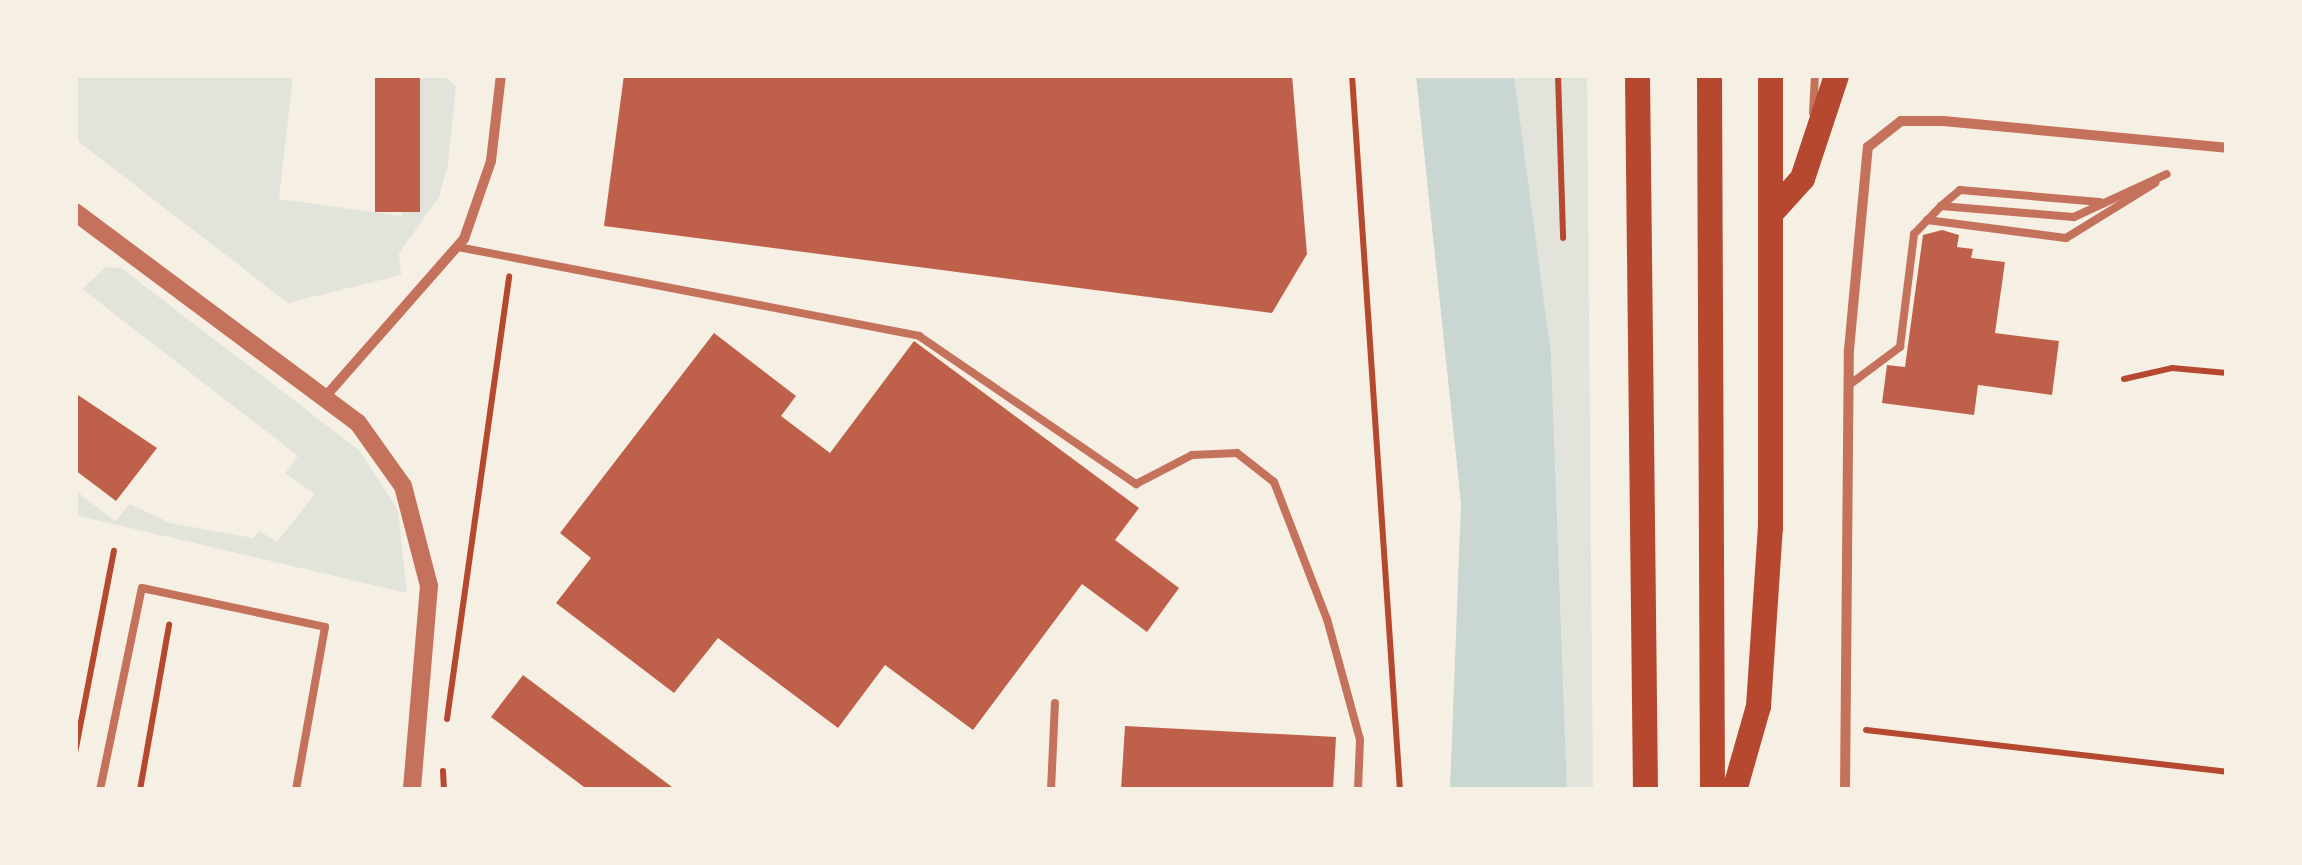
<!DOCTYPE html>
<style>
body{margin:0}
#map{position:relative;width:2302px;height:865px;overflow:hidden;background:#f6efe4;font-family:"Archivo Narrow",sans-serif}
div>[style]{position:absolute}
.green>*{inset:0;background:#e2e4dc}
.water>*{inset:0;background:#c9d6d2}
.building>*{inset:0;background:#bf614a;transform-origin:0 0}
.path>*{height:6px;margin:-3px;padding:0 3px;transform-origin:3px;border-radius:3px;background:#b5482f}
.service>*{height:8px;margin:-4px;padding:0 4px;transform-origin:4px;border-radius:4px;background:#c5725c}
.minor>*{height:10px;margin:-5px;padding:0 5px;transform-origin:5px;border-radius:5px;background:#c5725c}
.tertiary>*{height:18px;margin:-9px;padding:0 9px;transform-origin:9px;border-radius:9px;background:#c5725c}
.trunk>*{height:25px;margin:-12.5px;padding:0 12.5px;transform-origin:12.5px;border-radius:12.5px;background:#b5482f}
span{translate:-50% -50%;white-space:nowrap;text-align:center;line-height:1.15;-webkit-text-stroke:9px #f6efe4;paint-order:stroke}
.frame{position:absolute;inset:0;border:78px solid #f6efe4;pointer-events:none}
</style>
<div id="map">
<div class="green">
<i style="clip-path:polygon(75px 75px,293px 75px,279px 199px,401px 216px,420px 75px,443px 75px,456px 86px,448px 164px,439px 197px,399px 253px,401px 275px,288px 303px,75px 139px)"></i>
<i style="clip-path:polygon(1514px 75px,1587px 75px,1593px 790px,1567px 790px,1551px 354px)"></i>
<i style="clip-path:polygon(106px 267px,121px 268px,359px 450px,398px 510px,407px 593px,75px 515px,75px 490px,115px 521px,130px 504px,170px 523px,253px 538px,259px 531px,277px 542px,315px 494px,285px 473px,298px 456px,82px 289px)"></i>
</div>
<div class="water">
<i style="clip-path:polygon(1416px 75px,1514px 75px,1551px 354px,1567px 790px,1450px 790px,1461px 503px)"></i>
</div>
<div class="building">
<i style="left:375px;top:75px;width:45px;height:137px"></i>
<i style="clip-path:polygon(624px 75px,1292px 75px,1307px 254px,1272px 313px,604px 226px)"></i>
<i style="clip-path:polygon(1942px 230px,1959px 235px,1957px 247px,1973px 249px,1971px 258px,2005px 262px,1995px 333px,2059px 341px,2052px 395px,1978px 385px,1974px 415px,1882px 403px,1887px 365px,1905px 367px,1923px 235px)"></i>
<i style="clip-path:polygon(714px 333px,796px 396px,781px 416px,830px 453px,914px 341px,1139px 508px,1115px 540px,1179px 588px,1147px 632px,1082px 584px,973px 730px,885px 665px,838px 728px,718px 638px,674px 693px,556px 603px,591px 558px,560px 533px)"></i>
<i style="clip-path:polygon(75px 393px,157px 448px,116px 501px,75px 470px)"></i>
<i style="clip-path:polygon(523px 675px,676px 790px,588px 790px,491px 717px)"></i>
<i style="clip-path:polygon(1125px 726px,1336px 737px,1333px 790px,1121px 790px)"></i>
</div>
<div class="path">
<i style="left:1352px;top:75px;width:717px;rotate:86.16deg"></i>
<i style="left:1558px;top:75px;width:163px;rotate:88.2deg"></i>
<i style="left:2124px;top:379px;width:49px;rotate:-12.9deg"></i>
<i style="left:2172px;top:368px;width:55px;rotate:5.2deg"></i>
<i style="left:447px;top:719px;width:447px;rotate:-82deg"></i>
<i style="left:1866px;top:730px;width:363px;rotate:6.6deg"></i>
<i style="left:75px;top:753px;width:206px;rotate:-79.1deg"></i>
<i style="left:443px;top:771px;width:19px;rotate:87deg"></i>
<i style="left:140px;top:790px;width:168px;rotate:-80deg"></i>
</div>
<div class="service">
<i style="left:1813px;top:113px;width:38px;rotate:-87deg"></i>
<i style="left:1941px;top:206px;width:25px;rotate:-40deg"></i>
<i style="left:1960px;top:190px;width:140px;rotate:4.9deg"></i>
<i style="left:1927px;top:220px;width:140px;rotate:7.4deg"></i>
<i style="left:2066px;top:238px;width:105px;rotate:-31.7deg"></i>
<i style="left:458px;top:247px;width:470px;rotate:10.9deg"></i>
<i style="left:919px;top:336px;width:263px;rotate:34.3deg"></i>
<i style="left:1136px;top:484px;width:63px;rotate:-27.4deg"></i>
<i style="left:1192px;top:455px;width:45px;rotate:-2.5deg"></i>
<i style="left:1237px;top:453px;width:47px;rotate:38.1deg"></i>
<i style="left:1274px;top:482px;width:147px;rotate:68.9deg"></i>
<i style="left:1327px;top:619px;width:125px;rotate:74.7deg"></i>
<i style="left:1360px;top:740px;width:50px;rotate:92.3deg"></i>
<i style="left:1849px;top:385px;width:64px;rotate:-36.7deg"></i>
<i style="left:1900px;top:347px;width:114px;rotate:-82.9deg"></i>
<i style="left:1914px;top:234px;width:39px;rotate:-46deg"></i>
<i style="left:1941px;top:206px;width:133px;rotate:4.7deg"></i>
<i style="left:2074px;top:217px;width:102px;rotate:-24.8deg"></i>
<i style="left:100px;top:790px;width:206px;rotate:-78.3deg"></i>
<i style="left:142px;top:588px;width:187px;rotate:12deg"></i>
<i style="left:325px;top:627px;width:166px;rotate:100.1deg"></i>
<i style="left:1051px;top:790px;width:87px;rotate:-87.4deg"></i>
</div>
<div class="minor">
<i style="left:325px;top:397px;width:210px;rotate:-48.7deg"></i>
<i style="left:464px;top:239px;width:83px;rotate:-70.9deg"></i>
<i style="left:491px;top:161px;width:87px;rotate:-83.4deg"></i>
<i style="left:1845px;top:790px;width:440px;rotate:-89.5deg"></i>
<i style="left:1849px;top:350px;width:204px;rotate:-84.7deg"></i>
<i style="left:1868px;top:147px;width:42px;rotate:-38.2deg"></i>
<i style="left:1901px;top:121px;width:42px"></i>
<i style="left:1943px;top:121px;width:285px;rotate:5.4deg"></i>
</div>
<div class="tertiary">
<i style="left:75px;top:212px;width:353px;rotate:36.7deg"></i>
<i style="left:358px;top:423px;width:77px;rotate:54.5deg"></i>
<i style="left:403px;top:486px;width:103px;rotate:75.4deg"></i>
<i style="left:429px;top:586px;width:205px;rotate:94.8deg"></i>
</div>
<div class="trunk">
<i style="left:1637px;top:75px;width:715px;rotate:89.36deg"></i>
<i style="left:1709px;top:75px;width:715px;rotate:89.76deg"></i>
<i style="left:1773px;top:210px;width:43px;rotate:-47.8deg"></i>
<i style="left:1802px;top:178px;width:108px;rotate:-71.7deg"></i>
<i style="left:1734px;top:790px;width:87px;rotate:-74.1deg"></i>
<i style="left:1758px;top:706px;width:179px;rotate:-86.2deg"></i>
<i style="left:1770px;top:527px;width:452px;rotate:-90deg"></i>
</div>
<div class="frame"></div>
</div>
